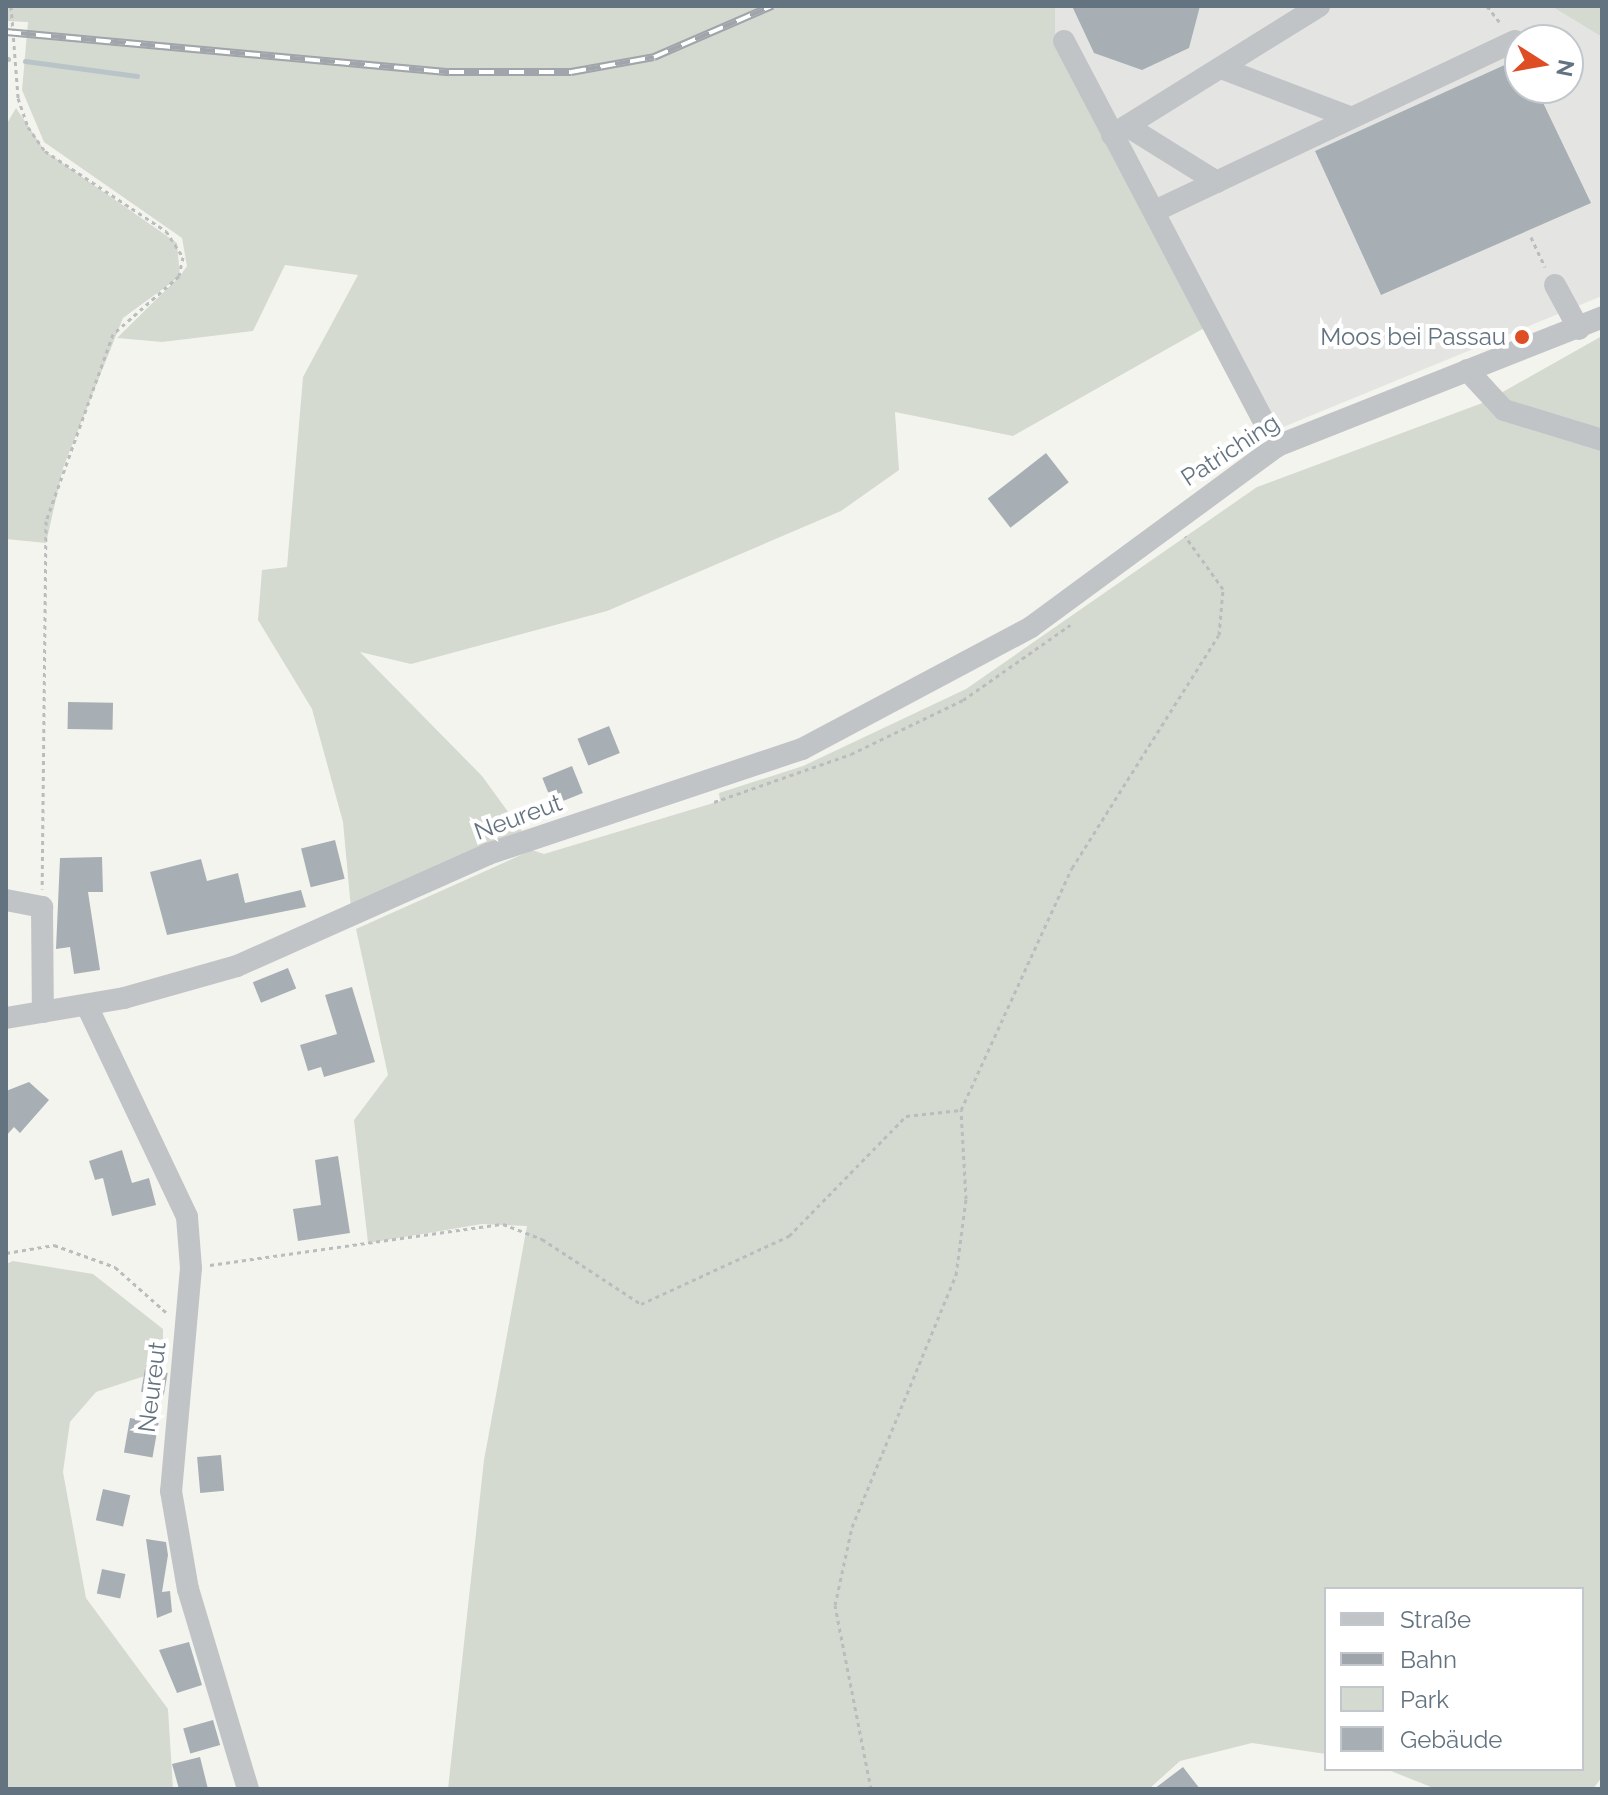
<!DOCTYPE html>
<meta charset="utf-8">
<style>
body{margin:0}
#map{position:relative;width:1608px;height:1795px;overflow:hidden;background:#f4f4ef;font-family:Raleway,sans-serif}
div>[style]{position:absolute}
.built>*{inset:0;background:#e4e5e3}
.green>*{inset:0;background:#d4dad0}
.stream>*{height:5px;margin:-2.5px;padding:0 2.5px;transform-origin:2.5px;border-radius:2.5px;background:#b9c4c9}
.building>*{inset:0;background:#a7afb4;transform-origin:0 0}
.path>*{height:3px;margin-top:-1.5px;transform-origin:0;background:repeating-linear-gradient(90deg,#babcbe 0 4px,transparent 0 8px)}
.minor>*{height:22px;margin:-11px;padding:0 11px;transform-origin:11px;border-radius:11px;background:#c1c4c7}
.rail>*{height:8px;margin-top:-4px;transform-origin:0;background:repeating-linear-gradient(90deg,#fff 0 15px,#9fa5aa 0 30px);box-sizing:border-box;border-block:2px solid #9fa5aa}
.dots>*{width:22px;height:22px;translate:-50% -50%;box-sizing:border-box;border:4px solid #fff;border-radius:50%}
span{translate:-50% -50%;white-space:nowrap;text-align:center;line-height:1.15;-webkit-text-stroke:8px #fff;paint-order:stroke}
.poi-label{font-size:24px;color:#637380}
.right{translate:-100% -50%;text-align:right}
.street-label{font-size:24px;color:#637380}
.frame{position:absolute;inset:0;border:8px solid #637380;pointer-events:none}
.legend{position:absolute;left:1324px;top:1587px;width:260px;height:184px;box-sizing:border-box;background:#fff;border:2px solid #c1c7cc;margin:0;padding:10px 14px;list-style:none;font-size:24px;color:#637380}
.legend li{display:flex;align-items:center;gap:16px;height:40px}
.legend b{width:40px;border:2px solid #c1c7cc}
.north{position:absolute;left:1504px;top:24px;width:80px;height:80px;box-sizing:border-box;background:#fff;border:2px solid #c1c7cc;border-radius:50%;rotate:101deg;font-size:22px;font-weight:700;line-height:32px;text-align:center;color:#637380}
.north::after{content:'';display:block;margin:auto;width:28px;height:36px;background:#df4d24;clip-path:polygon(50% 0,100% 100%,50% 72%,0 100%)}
</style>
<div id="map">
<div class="built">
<i style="clip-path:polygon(evenodd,1055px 6px,1551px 6px,1602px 37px,1602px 296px,1269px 433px,1055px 41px,1055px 6px,1520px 40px,1568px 40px,1568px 88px,1520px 88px,1520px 40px)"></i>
</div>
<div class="green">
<i style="clip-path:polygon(6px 6px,1055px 6px,1055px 41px,1206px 327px,1013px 436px,895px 412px,899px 470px,841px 511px,607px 611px,411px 664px,360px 652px,482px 776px,522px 831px,351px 909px,343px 822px,312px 709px,258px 620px,262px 570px,287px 567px,303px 377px,358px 275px,285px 265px,253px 331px,162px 342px,117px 338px,179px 277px,123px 318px,63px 468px,46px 543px,6px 539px,6px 125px,16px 108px,45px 151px,177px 243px,180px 276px,187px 266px,182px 238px,44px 142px,22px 90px,28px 22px,6px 21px)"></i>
<i style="clip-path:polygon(1551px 6px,1602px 6px,1602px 37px)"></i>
<i style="clip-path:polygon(1602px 336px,1602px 1777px,1593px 1789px,1436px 1789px,1386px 1769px,1582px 1769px,1582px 1589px,1326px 1589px,1326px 1754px,1252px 1743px,1180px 1761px,1149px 1789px,448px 1789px,484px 1460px,527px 1226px,482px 1224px,368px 1243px,354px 1120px,388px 1075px,356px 929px,532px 850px,544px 854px,720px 801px,719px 793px,803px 766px,966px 689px,1257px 487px,1485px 402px)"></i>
<i style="clip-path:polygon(13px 1261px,93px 1274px,163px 1329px,163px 1370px,96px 1392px,70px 1422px,63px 1472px,86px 1598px,168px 1709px,173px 1789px,6px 1789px,6px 1264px)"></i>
</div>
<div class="stream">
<i style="left:6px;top:59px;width:2px"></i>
<i style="left:25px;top:61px;width:113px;rotate:7.6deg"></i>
</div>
<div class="building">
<i style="clip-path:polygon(1072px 6px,1200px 6px,1189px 48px,1142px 70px,1094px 53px)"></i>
<i style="clip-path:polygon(1520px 58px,1520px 88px,1536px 88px,1591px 203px,1381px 295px,1315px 151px)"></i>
<i style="left:1046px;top:453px;width:37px;height:74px;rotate:52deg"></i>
<i style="left:68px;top:702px;width:45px;height:27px;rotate:1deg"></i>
<i style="left:609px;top:726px;width:29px;height:34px;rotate:68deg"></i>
<i style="left:572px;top:766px;width:29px;height:32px;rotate:68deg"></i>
<i style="left:335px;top:840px;width:40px;height:35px;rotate:76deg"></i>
<i style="clip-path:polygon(102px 857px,103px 892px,88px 892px,100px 970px,74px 974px,70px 947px,56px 949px,60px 858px)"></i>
<i style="clip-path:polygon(201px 859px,207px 881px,238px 873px,245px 903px,301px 890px,306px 907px,167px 935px,150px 872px)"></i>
<i style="left:288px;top:968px;width:22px;height:38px;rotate:68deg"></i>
<i style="clip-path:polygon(352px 987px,375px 1062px,324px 1077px,321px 1067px,308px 1071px,300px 1045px,337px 1034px,325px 995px)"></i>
<i style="clip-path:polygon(29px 1082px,49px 1100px,20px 1133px,14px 1127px,6px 1136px,6px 1091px)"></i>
<i style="clip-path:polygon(122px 1150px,132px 1183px,149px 1178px,156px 1205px,112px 1216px,103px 1178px,95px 1180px,89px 1161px)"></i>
<i style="clip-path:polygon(338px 1156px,350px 1233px,298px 1241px,293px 1209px,321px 1205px,315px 1160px)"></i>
<i style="left:145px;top:1369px;width:23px;height:23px;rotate:10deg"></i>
<i style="left:130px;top:1418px;width:29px;height:35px;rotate:10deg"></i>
<i style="left:221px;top:1455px;width:36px;height:24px;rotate:85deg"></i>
<i style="left:103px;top:1489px;width:28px;height:32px;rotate:13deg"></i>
<i style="clip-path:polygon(146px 1539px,166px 1542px,168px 1555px,162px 1592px,170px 1591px,172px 1612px,157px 1618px)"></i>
<i style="left:102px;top:1569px;width:24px;height:25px;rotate:12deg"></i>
<i style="clip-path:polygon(189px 1642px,202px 1685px,177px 1693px,159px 1650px)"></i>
<i style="left:213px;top:1720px;width:26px;height:31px;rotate:74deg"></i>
<i style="clip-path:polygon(200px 1757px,208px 1789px,179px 1789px,172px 1764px)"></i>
<i style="clip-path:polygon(1183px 1767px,1200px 1789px,1154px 1789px)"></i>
</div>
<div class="path">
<i style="left:11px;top:6px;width:92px;rotate:85.6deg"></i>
<i style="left:18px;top:98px;width:31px;rotate:71deg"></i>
<i style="left:28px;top:127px;width:29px;rotate:55deg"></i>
<i style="left:45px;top:151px;width:145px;rotate:33.5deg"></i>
<i style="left:166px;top:231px;width:31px;rotate:57deg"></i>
<i style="left:183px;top:257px;width:19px;rotate:102deg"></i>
<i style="left:179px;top:276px;width:88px;rotate:138.7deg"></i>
<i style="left:113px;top:334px;width:199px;rotate:109.7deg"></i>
<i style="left:46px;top:521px;width:368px;rotate:90.6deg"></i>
<i style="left:1487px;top:6px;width:24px;rotate:52deg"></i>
<i style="left:1531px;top:237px;width:33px;rotate:65deg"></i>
<i style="left:714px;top:802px;width:145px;rotate:-19.3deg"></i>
<i style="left:851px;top:754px;width:124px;rotate:-25.7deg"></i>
<i style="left:963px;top:700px;width:131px;rotate:-35deg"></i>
<i style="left:6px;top:1253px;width:49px;rotate:-9.5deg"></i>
<i style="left:54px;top:1245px;width:65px;rotate:19.8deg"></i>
<i style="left:115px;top:1267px;width:71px;rotate:41.6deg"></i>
<i style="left:210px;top:1265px;width:296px;rotate:-8deg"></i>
<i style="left:503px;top:1224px;width:42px;rotate:21deg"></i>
<i style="left:542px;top:1239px;width:118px;rotate:33.3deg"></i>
<i style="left:641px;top:1304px;width:163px;rotate:-24.7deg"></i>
<i style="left:789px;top:1236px;width:168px;rotate:-45.7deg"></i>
<i style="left:906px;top:1116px;width:55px;rotate:-6.2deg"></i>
<i style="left:871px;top:1789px;width:187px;rotate:-101.1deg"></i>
<i style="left:835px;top:1605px;width:80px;rotate:-77.7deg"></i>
<i style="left:852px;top:1527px;width:273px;rotate:-67.6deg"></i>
<i style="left:956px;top:1275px;width:77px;rotate:-82.5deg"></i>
<i style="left:966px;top:1199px;width:89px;rotate:-93.2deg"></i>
<i style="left:961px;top:1110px;width:266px;rotate:-65.4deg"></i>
<i style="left:1072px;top:868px;width:275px;rotate:-57.8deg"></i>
<i style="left:1219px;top:635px;width:46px;rotate:-85deg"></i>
<i style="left:1223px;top:589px;width:65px;rotate:-125.6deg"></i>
</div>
<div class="minor">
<i style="left:1064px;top:41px;width:458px;rotate:62.3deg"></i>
<i style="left:1221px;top:68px;width:137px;rotate:20.9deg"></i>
<i style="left:1127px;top:126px;width:106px;rotate:31.9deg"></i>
<i style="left:1112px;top:135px;width:244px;rotate:-31.9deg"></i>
<i style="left:1155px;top:211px;width:398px;rotate:-25.3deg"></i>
<i style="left:1555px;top:285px;width:50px;rotate:61.4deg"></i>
<i style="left:1467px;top:370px;width:54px;rotate:47.2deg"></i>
<i style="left:1504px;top:410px;width:102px;rotate:17deg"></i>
<i style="left:6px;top:900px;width:37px;rotate:11deg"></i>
<i style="left:42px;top:907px;width:105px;rotate:89.5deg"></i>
<i style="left:87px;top:1006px;width:233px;rotate:64.6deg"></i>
<i style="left:187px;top:1217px;width:51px;rotate:85.5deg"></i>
<i style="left:191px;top:1268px;width:224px;rotate:95.1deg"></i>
<i style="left:171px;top:1491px;width:99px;rotate:80.2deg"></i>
<i style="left:188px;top:1589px;width:209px;rotate:73.3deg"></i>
<i style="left:6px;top:1018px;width:120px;rotate:-9.6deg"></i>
<i style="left:124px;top:998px;width:117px;rotate:-15.8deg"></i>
<i style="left:237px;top:966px;width:275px;rotate:-24deg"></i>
<i style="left:488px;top:854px;width:331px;rotate:-18.5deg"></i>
<i style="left:802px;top:749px;width:259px;rotate:-28deg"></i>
<i style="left:1031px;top:627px;width:305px;rotate:-36.3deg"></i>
<i style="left:1277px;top:446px;width:350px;rotate:-21.6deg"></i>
</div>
<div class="rail">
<i style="left:6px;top:32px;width:445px;rotate:5.2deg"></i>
<i style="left:449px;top:72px;width:122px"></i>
<i style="left:571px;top:72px;width:84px;rotate:-10.2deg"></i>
<i style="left:654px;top:57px;width:129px;rotate:-23.4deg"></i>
</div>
<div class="dots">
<i style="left:1522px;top:337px;background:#df4d24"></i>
</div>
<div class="poi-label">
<span class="right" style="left:1506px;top:337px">Moos bei Passau</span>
</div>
<div class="street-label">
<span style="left:1230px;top:450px;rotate:-33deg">Patriching</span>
<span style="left:518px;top:817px;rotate:-20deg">Neureut</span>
<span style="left:152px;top:1387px;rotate:-83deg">Neureut</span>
</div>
<div class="frame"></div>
<ul class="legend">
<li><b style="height:10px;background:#c1c4c7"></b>Straße</li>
<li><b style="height:10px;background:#9fa5aa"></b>Bahn</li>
<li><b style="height:22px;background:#d4dad0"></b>Park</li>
<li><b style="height:22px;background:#a7afb4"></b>Gebäude</li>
</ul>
<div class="north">N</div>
</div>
